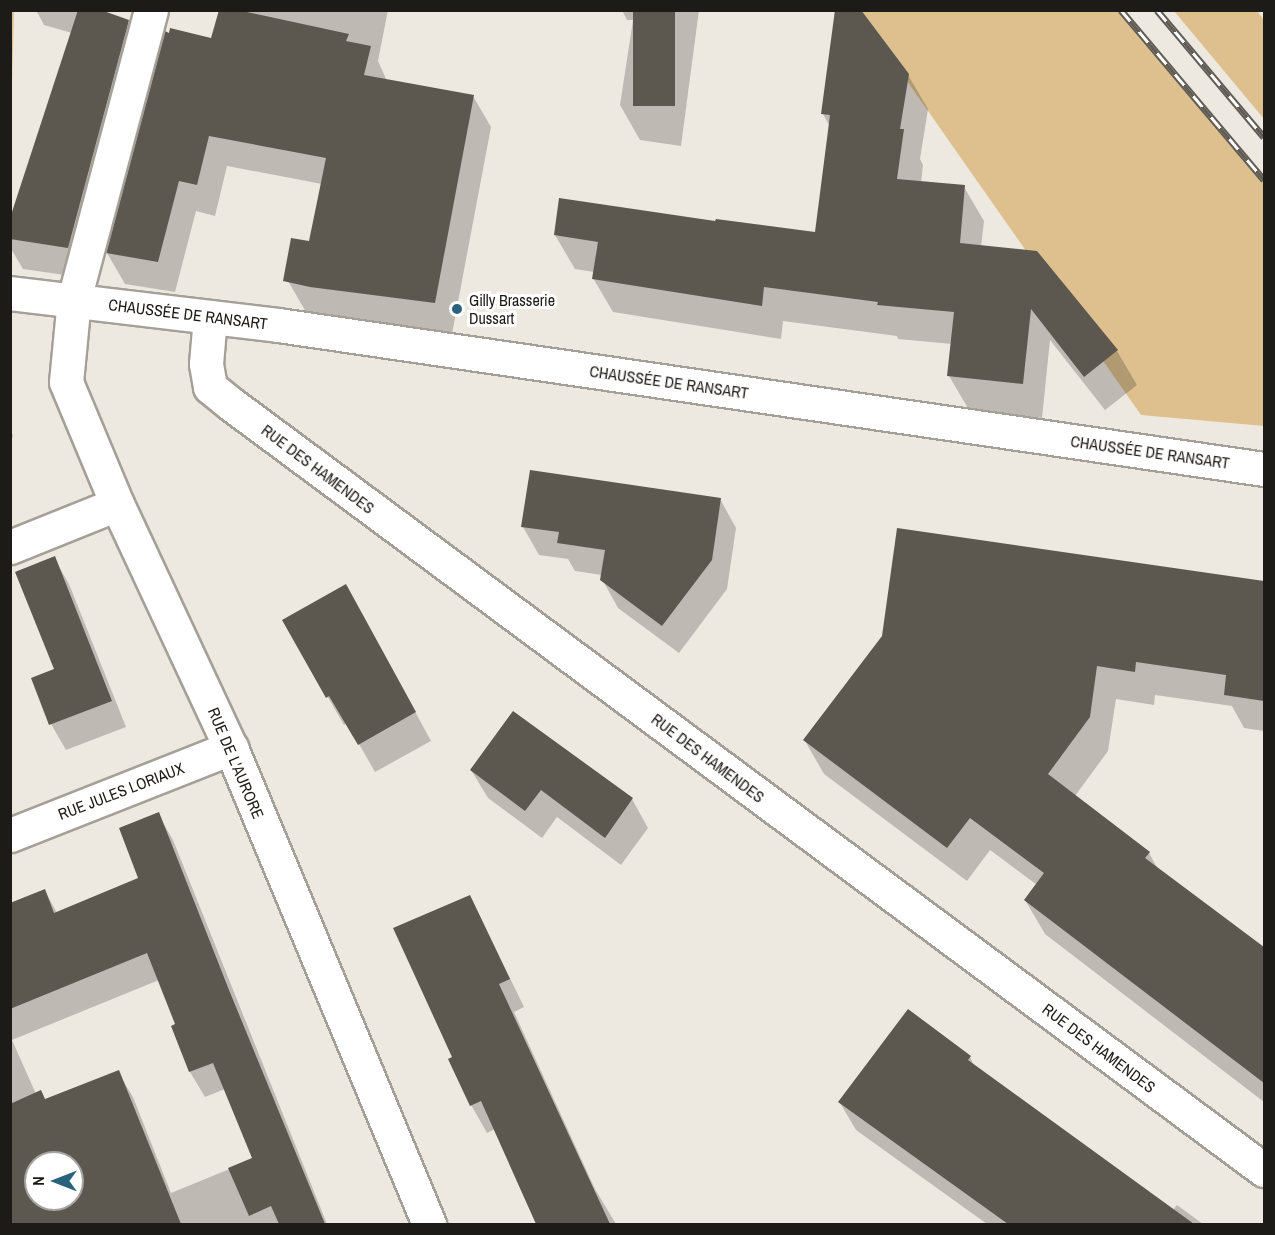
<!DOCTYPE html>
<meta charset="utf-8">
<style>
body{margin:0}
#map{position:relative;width:1275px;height:1235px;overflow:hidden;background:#eee9e0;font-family:"Archivo Narrow",sans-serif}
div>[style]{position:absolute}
.green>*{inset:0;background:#dec08f}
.shadow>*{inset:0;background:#0003}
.building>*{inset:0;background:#5c5850;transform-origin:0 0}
.roads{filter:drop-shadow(2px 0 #a5a097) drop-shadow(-2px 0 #a5a097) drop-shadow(0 2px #a5a097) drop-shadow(0 -2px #a5a097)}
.minor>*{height:33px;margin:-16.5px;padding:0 16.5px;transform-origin:16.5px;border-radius:16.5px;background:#fff}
.major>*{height:33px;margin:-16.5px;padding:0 16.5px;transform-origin:16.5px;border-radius:16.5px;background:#fff}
.rail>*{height:7px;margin-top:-3.5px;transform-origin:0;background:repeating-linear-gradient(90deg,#fff 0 14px,#5f5c56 0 28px);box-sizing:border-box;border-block:2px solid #5f5c56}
.dots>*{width:16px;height:16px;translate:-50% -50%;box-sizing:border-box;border:3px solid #fff;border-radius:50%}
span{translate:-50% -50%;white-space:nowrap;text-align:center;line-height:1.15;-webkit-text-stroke:6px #fff;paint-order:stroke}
.poi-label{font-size:16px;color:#1d1b17}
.left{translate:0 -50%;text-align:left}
.street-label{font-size:16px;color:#1d1b17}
.frame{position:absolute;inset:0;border:12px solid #1d1b17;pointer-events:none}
.north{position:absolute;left:24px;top:1151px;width:60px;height:60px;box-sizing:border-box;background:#fff;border:2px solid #a5a4a2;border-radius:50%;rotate:270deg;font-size:16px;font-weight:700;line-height:24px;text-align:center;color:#1d1b17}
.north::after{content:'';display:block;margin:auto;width:21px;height:27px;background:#29627c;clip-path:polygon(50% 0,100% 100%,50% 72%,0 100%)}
</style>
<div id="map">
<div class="green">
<i style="clip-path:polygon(14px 10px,14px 11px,11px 121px,10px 11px)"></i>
<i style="clip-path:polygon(858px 11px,1123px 11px,1264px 182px,1264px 426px,1141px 415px)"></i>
<i style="clip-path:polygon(1174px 11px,1257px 11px,1264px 20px,1264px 119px)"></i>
</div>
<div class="shadow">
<i style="clip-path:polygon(36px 10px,108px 10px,106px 14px,128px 21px,146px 52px,86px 278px,23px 269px,10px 247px,10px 223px,72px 33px,44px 25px)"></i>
<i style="clip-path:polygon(221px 10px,388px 10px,378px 61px,387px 81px,473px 96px,491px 127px,452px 334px,329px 318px,306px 312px,288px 281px,311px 243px,322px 184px,227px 166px,215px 216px,196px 211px,175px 292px,125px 284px,107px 253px,212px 40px)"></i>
<i style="clip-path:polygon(622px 10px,699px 10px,681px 146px,640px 140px,620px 105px,633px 20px,627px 20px)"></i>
<i style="clip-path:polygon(908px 75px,928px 109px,920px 159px,923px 165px,921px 183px,964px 187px,984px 221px,981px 247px,1036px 252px,1117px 351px,1137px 385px,1105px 410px,1050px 340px,1042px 418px,969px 410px,949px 376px,952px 344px,898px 339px,897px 336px,783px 321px,781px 339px,613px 312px,593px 278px,594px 272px,575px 269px,555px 235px,717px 223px,816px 234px,830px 127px,823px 114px)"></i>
<i style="clip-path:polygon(10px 431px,13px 435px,10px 450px)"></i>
<i style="clip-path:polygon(720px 499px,736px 528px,727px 589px,679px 653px,618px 608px,602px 579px,602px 575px,575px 571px,568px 559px,539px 555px,523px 527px)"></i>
<i style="clip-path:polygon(898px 530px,1264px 583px,1264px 731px,1244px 728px,1232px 706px,1155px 695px,1154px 705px,1116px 699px,1108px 751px,1075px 796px,1149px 853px,1158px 869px,1263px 948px,1264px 946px,1264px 1102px,1045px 934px,1025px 900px,1037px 885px,990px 850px,967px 881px,824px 774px,805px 741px,883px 637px)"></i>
<i style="clip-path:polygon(54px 558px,69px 584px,126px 727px,66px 750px,51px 724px,56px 670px)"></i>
<i style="clip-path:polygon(362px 614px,431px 741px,375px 772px,347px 723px,344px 725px,284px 621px)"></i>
<i style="clip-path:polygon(513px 714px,632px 799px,648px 828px,621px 865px,557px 817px,542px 838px,488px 798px,471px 770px)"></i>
<i style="clip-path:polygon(evenodd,158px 814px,173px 840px,327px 1224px,10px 1224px,10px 905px,45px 891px,57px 913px,140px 878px,158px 814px,159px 980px,177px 1025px,173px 1027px,190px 1072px,205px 1097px,225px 1089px,254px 1159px,171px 1193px,133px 1097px,118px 1072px,46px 1101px,36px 1094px,12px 1040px,159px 980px,158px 814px,36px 1163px,72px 1163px,72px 1199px,36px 1199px,36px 1163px)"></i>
<i style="clip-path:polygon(470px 896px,524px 1007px,514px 1012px,595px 1189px,616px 1224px,537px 1224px,495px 1129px,487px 1133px,471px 1105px,454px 1058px)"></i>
<i style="clip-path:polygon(970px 1057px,975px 1067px,1087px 1150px,1089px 1148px,1173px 1210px,1177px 1205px,1203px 1224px,987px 1224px,856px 1130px,840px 1103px)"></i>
</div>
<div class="building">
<i style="clip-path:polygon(78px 10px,101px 10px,129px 20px,68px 248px,10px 239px,10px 218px)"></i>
<i style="clip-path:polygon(219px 10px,238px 10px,349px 34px,346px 41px,371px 46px,364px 75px,474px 95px,435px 303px,310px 287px,283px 281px,291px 238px,309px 241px,326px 158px,209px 136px,197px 185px,179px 181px,158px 262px,106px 253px,165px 31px,169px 33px,170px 28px,211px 38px)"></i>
<i style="left:633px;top:10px;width:42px;height:96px"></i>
<i style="clip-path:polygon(835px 10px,861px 10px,909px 74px,900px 129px,904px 129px,897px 179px,965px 185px,960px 243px,1037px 251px,1118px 350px,1084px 377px,1031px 309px,1023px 384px,947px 376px,954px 312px,877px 305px,878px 302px,764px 287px,762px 306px,592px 279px,598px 242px,554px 235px,559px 198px,715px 221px,716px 219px,815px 232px,830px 115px,821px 114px)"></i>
<i style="clip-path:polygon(530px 470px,721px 498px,712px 560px,662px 626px,600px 580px,605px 550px,557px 543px,559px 532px,521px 527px)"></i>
<i style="clip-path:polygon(897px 528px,1264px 581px,1264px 701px,1224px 695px,1226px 675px,1136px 662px,1135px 672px,1097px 666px,1090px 717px,1048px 774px,1150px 852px,1145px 858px,1264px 947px,1264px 1083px,1024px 900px,1044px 873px,970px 818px,947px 848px,803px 740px,882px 636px)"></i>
<i style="clip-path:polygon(55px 556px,112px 701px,49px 725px,31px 678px,54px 669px,15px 572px)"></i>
<i style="clip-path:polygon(346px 584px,416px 712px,358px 745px,329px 696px,326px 698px,282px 620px)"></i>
<i style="clip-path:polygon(513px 711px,633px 798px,605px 838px,541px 790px,525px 811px,470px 770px)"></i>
<i style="clip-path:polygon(159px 812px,229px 990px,325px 1224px,279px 1224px,271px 1206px,249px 1216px,228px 1168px,252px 1158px,213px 1063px,189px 1072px,171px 1026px,175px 1024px,147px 953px,10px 1009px,10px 903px,45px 889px,54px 913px,138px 878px,119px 828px)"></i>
<i style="clip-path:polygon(470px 895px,510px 979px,499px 984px,610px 1224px,536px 1224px,481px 1101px,470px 1106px,448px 1059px,452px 1057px,393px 928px)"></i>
<i style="clip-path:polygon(908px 1009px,971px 1056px,968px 1060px,1194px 1224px,1008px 1224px,838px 1102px)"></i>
<i style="clip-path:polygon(evenodd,119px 1070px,181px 1224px,10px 1224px,10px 1104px,41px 1090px,45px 1099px,119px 1070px,36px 1163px,72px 1163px,72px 1199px,36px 1199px,36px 1163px)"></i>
</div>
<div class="roads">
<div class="minor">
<i style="left:151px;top:10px;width:299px;rotate:104.9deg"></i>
<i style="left:74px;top:299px;width:83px;rotate:95.5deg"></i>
<i style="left:66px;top:382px;width:132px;rotate:67.3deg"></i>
<i style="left:117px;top:504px;width:269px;rotate:65deg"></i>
<i style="left:231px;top:748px;width:516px;rotate:67.41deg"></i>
<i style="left:210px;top:317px;width:47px;rotate:94.9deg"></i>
<i style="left:206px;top:364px;width:23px;rotate:80deg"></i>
<i style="left:210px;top:387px;width:27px;rotate:39deg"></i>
<i style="left:231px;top:404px;width:1286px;rotate:36.56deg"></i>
<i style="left:10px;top:547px;width:115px;rotate:-21.9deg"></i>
<i style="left:10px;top:835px;width:238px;rotate:-21.5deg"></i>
</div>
<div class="major">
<i style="left:10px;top:293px;width:270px;rotate:6.8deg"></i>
<i style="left:278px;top:325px;width:996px;rotate:8.31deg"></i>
</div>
</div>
<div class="rail">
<i style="left:1121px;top:10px;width:222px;rotate:49.9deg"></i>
<i style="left:1157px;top:10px;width:166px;rotate:49.9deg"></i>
</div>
<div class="dots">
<i style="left:457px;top:309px;background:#29627c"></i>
</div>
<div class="poi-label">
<span class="left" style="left:469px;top:309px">Gilly Brasserie<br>Dussart</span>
</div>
<div class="street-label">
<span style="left:188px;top:314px;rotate:7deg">CHAUSSÉE DE RANSART</span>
<span style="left:669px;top:382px;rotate:8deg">CHAUSSÉE DE RANSART</span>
<span style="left:1150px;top:452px;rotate:8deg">CHAUSSÉE DE RANSART</span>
<span style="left:318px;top:469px;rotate:37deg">RUE DES HAMENDES</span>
<span style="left:708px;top:758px;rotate:37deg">RUE DES HAMENDES</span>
<span style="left:236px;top:763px;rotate:67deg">RUE DE L'AURORE</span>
<span style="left:121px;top:791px;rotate:-21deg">RUE JULES LORIAUX</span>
<span style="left:1099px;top:1048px;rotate:37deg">RUE DES HAMENDES</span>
</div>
<div class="frame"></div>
<div class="north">N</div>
</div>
